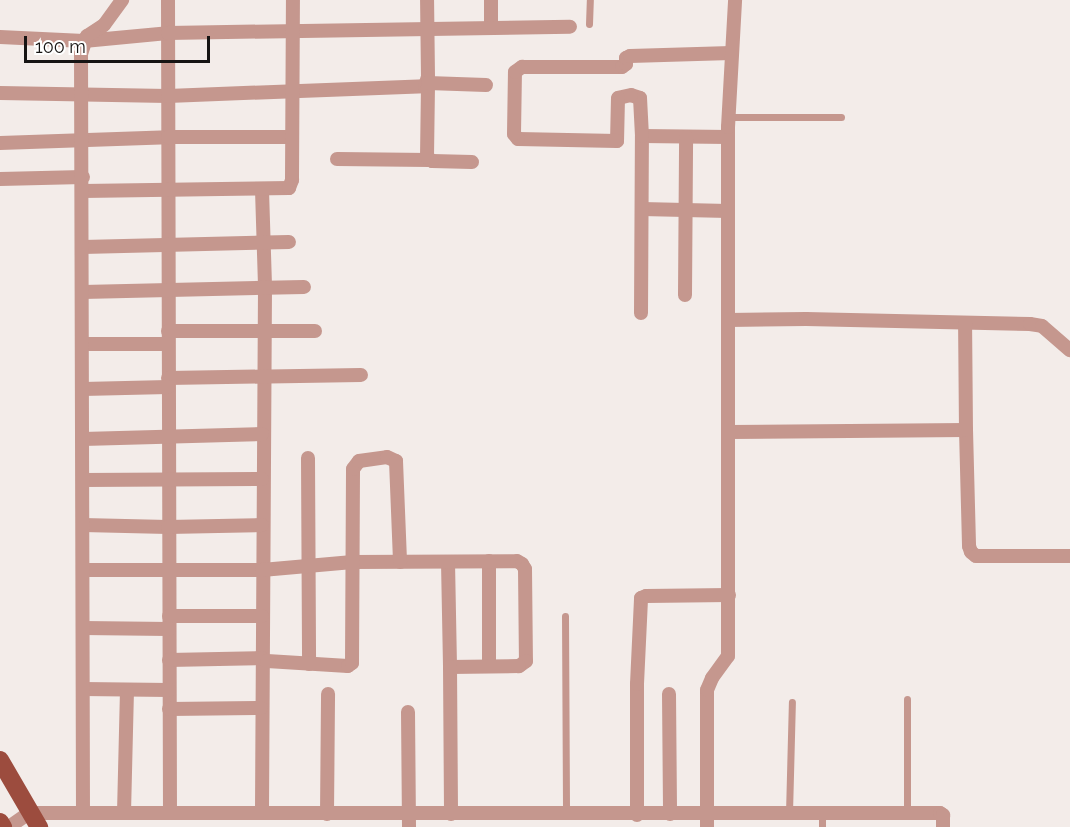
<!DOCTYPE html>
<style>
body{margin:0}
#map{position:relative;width:1070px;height:827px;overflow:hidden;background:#f3ece9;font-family:Raleway,sans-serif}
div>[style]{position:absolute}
.lane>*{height:7px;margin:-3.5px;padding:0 3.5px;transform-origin:3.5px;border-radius:3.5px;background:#c5978e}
.street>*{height:14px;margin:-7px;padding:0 7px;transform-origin:7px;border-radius:7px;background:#c5978e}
.primary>*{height:18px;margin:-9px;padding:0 9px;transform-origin:9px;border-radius:9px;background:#9c4c3e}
span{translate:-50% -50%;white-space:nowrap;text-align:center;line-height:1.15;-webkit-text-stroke:4.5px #fff;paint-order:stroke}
.scale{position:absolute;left:24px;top:36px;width:186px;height:27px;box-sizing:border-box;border:3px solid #161413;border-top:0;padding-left:8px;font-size:18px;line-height:21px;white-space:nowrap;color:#161413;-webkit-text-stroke:4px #fff;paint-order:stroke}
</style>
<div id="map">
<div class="lane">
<i style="left:589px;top:24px;width:24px;rotate:-88deg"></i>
<i style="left:729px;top:117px;width:112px"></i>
<i style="left:565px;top:616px;width:198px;rotate:89.7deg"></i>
<i style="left:907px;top:699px;width:115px;rotate:90deg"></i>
<i style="left:789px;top:813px;width:111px;rotate:-88.5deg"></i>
<i style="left:822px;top:827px;width:13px;rotate:-90deg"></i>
</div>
<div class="street">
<i style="left:168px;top:0;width:813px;rotate:89.86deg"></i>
<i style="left:491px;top:0;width:28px;rotate:90deg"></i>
<i style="left:0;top:37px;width:84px;rotate:2.7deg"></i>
<i style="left:84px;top:41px;width:84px;rotate:-5.4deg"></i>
<i style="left:168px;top:33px;width:402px;rotate:-0.9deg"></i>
<i style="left:0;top:93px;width:168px;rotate:1deg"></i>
<i style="left:168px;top:96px;width:257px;rotate:-2.2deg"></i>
<i style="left:425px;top:86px;width:9px;rotate:-72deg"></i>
<i style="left:428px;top:77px;width:77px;rotate:-90.7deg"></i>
<i style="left:642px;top:136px;width:86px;rotate:0.7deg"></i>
<i style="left:0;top:143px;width:168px;rotate:-2deg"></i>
<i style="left:168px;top:137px;width:124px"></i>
<i style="left:337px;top:159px;width:92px;rotate:0.6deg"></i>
<i style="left:472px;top:162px;width:40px;rotate:-178.6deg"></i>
<i style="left:432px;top:161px;width:6px;rotate:-141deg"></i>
<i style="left:427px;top:157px;width:74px;rotate:-89.2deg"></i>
<i style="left:428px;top:83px;width:58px;rotate:2deg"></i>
<i style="left:0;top:179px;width:83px;rotate:-1.4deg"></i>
<i style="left:262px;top:190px;width:98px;rotate:88.2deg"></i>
<i style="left:265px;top:288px;width:525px;rotate:90.33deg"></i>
<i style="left:83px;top:191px;width:206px;rotate:-0.8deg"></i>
<i style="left:289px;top:188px;width:9px;rotate:-69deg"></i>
<i style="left:292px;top:180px;width:180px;rotate:-89.7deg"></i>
<i style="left:642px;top:209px;width:86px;rotate:1.3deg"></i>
<i style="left:83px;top:247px;width:206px;rotate:-1.4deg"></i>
<i style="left:83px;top:292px;width:221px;rotate:-1.3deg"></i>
<i style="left:685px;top:295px;width:158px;rotate:-89.6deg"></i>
<i style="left:641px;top:313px;width:177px;rotate:-89.7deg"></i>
<i style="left:642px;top:136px;width:38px;rotate:-93deg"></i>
<i style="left:640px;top:98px;width:9px;rotate:-162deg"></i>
<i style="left:631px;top:95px;width:13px;rotate:167deg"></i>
<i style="left:618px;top:98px;width:43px;rotate:91.3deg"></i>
<i style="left:617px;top:141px;width:99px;rotate:-178.8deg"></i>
<i style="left:518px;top:139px;width:6px;rotate:-129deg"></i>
<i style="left:514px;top:134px;width:62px;rotate:-89.1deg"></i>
<i style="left:515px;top:72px;width:9px;rotate:-36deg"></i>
<i style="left:522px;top:67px;width:100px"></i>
<i style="left:622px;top:67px;width:5px;rotate:-37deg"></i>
<i style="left:626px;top:64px;width:6px;rotate:-90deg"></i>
<i style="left:626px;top:58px;width:4px;rotate:-27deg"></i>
<i style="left:630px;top:56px;width:101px;rotate:-1.7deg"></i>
<i style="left:728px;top:320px;width:78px;rotate:-0.7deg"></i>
<i style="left:806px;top:319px;width:224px;rotate:1.3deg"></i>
<i style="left:1030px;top:324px;width:12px;rotate:9deg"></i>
<i style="left:1042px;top:326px;width:37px;rotate:41deg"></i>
<i style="left:168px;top:331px;width:147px"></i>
<i style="left:83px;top:344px;width:85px"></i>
<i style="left:168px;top:378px;width:193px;rotate:-0.9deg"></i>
<i style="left:83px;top:389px;width:85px;rotate:-1.3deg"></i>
<i style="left:966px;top:430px;width:116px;rotate:88.5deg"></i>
<i style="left:969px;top:546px;width:6px;rotate:72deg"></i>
<i style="left:971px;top:552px;width:6px;rotate:39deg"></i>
<i style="left:976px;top:556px;width:94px"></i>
<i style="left:730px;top:432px;width:236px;rotate:-0.5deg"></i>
<i style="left:966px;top:430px;width:107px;rotate:-90.5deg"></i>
<i style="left:83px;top:439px;width:179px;rotate:-1.6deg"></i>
<i style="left:308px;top:458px;width:206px;rotate:89.7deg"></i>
<i style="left:83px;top:480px;width:179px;rotate:-0.3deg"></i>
<i style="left:83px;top:525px;width:85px;rotate:1.3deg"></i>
<i style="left:168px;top:527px;width:94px;rotate:-1.2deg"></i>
<i style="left:489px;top:561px;width:105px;rotate:90deg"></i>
<i style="left:448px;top:562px;width:105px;rotate:88.9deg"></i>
<i style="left:83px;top:570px;width:179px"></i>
<i style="left:262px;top:570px;width:91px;rotate:-5deg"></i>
<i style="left:353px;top:562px;width:164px;rotate:-0.3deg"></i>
<i style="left:517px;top:561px;width:6px;rotate:31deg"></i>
<i style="left:522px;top:564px;width:6px;rotate:59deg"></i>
<i style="left:525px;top:569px;width:92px;rotate:89.4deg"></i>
<i style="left:526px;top:661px;width:9px;rotate:144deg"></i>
<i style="left:519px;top:666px;width:69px;rotate:179.2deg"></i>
<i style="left:450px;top:667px;width:147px;rotate:89.6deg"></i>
<i style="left:169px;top:616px;width:93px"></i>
<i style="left:83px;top:628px;width:86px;rotate:0.7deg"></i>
<i style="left:169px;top:660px;width:93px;rotate:-1.2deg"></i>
<i style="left:267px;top:661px;width:81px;rotate:3.5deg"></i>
<i style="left:348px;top:666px;width:5px;rotate:-37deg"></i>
<i style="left:352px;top:663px;width:194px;rotate:-89.7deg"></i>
<i style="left:353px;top:469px;width:10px;rotate:-53deg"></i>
<i style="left:359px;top:461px;width:28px;rotate:-8deg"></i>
<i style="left:387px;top:457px;width:10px;rotate:24deg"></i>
<i style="left:396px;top:461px;width:101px;rotate:87.7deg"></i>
<i style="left:83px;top:689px;width:86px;rotate:0.7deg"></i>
<i style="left:669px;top:694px;width:120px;rotate:89.5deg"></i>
<i style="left:169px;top:709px;width:92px;rotate:-0.6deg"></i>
<i style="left:408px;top:712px;width:115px;rotate:89.5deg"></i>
<i style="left:83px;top:813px;width:759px;rotate:-90.15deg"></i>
<i style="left:81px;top:54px;width:19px;rotate:-72deg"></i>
<i style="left:87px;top:36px;width:20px;rotate:-33deg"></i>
<i style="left:104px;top:25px;width:31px;rotate:-54deg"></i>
<i style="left:124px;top:813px;width:123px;rotate:-88.6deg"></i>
<i style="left:327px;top:814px;width:120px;rotate:-89.5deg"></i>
<i style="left:637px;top:815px;width:131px;rotate:-90deg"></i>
<i style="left:637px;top:684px;width:86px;rotate:-87.3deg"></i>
<i style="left:641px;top:598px;width:5px;rotate:-22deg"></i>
<i style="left:646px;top:596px;width:83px;rotate:-0.7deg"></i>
<i style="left:9px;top:827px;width:24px;rotate:-35deg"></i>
<i style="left:29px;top:813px;width:911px"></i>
<i style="left:940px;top:813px;width:4px;rotate:34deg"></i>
<i style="left:943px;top:815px;width:12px;rotate:90deg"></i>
<i style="left:707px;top:827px;width:137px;rotate:-90deg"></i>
<i style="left:707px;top:690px;width:13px;rotate:-67deg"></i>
<i style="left:712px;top:678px;width:27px;rotate:-54deg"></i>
<i style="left:728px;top:656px;width:529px;rotate:-90deg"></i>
<i style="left:728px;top:127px;width:127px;rotate:-86.8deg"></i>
</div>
<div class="primary">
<i style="left:0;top:760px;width:78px;rotate:59.8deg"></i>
<i style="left:0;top:822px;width:6px;rotate:59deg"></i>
</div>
<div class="scale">100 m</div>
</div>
